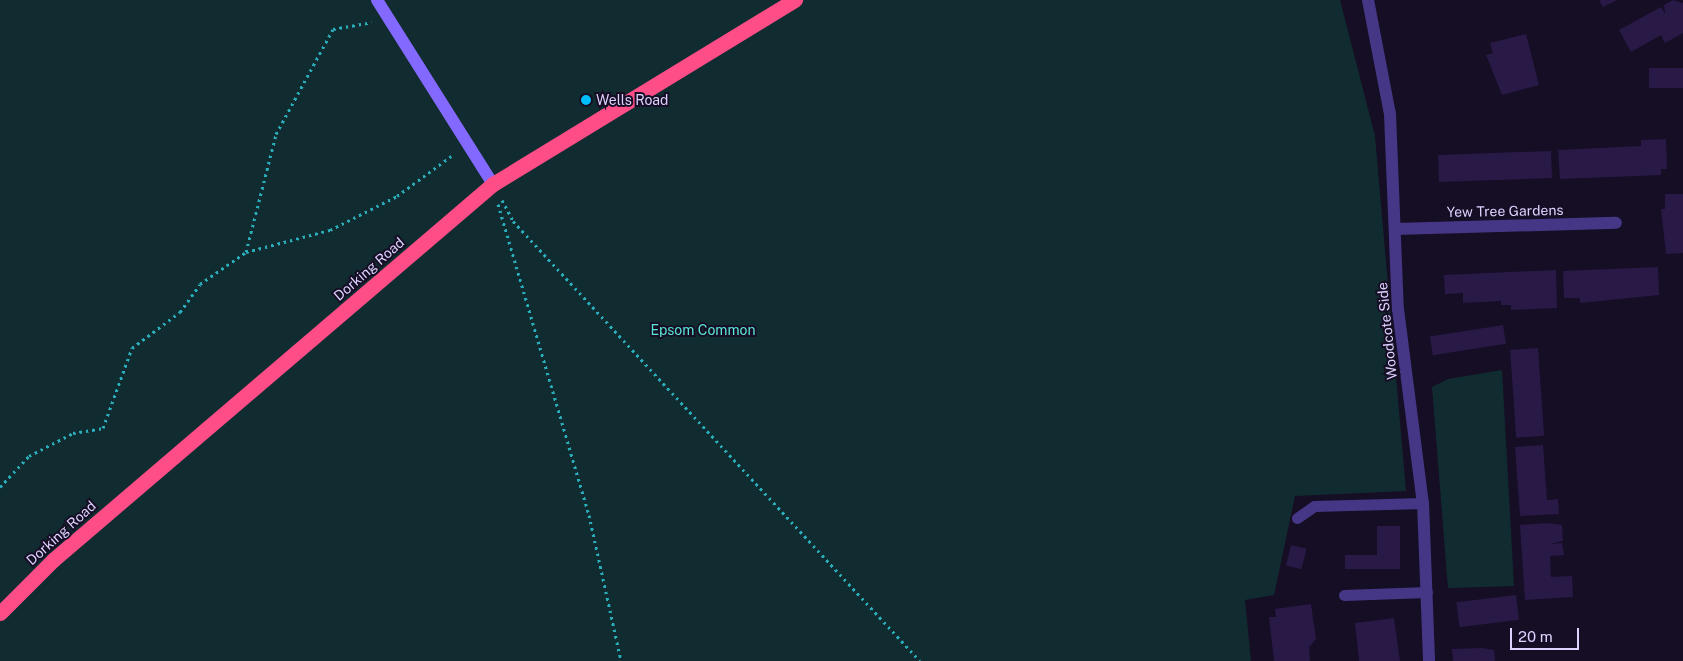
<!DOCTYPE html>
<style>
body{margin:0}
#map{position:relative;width:1683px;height:661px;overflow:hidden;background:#150e25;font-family:"Public Sans",sans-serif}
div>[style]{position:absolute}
.green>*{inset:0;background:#112c30}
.building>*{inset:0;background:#291947;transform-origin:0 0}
.path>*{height:3px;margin-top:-1.5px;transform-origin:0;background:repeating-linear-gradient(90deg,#2aaebb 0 2.5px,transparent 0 6.5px)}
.lane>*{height:11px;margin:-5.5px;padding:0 5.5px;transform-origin:5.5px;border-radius:5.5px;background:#463786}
.street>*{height:12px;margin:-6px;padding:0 6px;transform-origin:6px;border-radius:6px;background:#463786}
.secondary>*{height:12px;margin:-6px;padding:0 6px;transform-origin:6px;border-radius:6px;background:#8369ff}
.highway>*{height:15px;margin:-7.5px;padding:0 7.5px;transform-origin:7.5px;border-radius:7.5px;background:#ff4d88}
.dots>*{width:14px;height:14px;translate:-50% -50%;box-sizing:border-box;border:2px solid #150e25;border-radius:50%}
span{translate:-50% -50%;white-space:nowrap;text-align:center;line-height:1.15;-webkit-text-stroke:4px #150e25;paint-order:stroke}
.poi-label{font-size:14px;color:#ded2ff}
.left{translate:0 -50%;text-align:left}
.street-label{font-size:14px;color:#ded2ff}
.park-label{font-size:14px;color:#59e4d6}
.scale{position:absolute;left:1510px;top:628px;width:69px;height:22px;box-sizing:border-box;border:2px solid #ded2ff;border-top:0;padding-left:6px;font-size:15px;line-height:18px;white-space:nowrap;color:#ded2ff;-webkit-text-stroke:4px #150e25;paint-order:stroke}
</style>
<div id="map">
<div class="green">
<i style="clip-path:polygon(0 0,1340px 0,1375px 136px,1406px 491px,1295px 496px,1274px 595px,1245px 600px,1251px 661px,0 661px)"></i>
<i style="clip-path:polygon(1502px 370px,1514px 586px,1448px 588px,1432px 387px,1448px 379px)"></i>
</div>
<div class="building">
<i style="clip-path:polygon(1599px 0,1617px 0,1603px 7px)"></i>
<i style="clip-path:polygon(1673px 0,1683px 3px,1683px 33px,1665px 43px,1661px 35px,1631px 52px,1619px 30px,1661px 7px,1665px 14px,1664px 5px)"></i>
<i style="clip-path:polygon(1526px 34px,1539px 85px,1502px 95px,1486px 55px,1493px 53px,1490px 43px)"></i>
<i style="left:1683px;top:68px;width:20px;height:34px;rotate:90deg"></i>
<i style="clip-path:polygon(1666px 139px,1667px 169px,1661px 169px,1661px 175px,1560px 179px,1558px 150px,1641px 146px,1641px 140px)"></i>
<i style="left:1551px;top:151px;width:27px;height:113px;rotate:88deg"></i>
<i style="clip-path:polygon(1665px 194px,1683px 194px,1683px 253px,1666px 254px,1661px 209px,1665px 209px)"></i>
<i style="clip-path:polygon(1658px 267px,1659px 295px,1580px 303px,1580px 298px,1564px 298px,1563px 271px)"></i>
<i style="clip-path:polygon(1556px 270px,1557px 308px,1511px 310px,1511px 305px,1501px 305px,1501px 301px,1463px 303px,1463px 293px,1445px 294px,1444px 275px)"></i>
<i style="left:1503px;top:325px;width:19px;height:74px;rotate:81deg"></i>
<i style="left:1538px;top:348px;width:88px;height:28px;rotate:86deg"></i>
<i style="clip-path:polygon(1543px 445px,1547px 500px,1558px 499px,1559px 514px,1520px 516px,1515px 447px)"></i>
<i style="clip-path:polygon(1548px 523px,1562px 525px,1563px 541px,1549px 544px,1562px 543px,1564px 555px,1550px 556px,1551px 577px,1572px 576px,1573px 597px,1525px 600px,1520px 525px)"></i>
<i style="clip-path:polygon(1377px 526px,1400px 526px,1400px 569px,1345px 569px,1345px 555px,1377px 555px)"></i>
<i style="left:1291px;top:545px;width:16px;height:21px;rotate:14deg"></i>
<i style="left:1516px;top:595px;width:25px;height:60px;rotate:83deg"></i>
<i style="clip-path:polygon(1311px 604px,1316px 639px,1309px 647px,1310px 661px,1274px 661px,1269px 617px,1276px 617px,1275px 609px)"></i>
<i style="clip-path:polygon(1394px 618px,1400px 661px,1359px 661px,1355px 623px)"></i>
<i style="clip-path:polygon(1482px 648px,1494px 650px,1495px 661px,1453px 661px,1452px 649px)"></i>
</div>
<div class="path">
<i style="left:502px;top:200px;width:24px;rotate:62deg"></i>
<i style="left:513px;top:221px;width:599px;rotate:47.23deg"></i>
<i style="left:498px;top:204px;width:324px;rotate:73.7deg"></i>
<i style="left:589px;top:515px;width:149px;rotate:77.6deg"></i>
<i style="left:246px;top:252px;width:122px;rotate:-75.7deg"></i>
<i style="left:276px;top:134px;width:119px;rotate:-61.5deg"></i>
<i style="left:333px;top:29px;width:39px;rotate:-10deg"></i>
<i style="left:0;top:487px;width:42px;rotate:-46.9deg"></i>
<i style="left:29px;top:456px;width:50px;rotate:-27.6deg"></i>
<i style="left:73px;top:433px;width:30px;rotate:-9deg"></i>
<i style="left:103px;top:428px;width:85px;rotate:-70.1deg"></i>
<i style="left:132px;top:348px;width:60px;rotate:-36.9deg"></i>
<i style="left:180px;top:312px;width:34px;rotate:-54deg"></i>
<i style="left:200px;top:284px;width:56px;rotate:-34.8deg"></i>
<i style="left:246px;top:252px;width:87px;rotate:-14.7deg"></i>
<i style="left:330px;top:230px;width:75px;rotate:-26.9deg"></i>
<i style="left:397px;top:196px;width:71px;rotate:-36.4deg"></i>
</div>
<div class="lane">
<i style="left:1297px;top:518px;width:21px;rotate:-35deg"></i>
<i style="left:1314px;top:506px;width:109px;rotate:-1.6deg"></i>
<i style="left:1344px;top:595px;width:83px;rotate:-2.1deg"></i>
</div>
<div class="street">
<i style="left:1368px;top:0;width:116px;rotate:79.1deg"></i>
<i style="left:1390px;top:114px;width:195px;rotate:87.7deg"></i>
<i style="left:1398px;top:309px;width:196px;rotate:82.7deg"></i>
<i style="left:1423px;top:503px;width:158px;rotate:87.8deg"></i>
<i style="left:1395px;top:229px;width:221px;rotate:-1.6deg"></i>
</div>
<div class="secondary">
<i style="left:377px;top:0;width:218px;rotate:57.8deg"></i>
</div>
<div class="highway">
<i style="left:0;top:613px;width:75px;rotate:-45deg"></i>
<i style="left:53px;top:560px;width:579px;rotate:-40.52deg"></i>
<i style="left:493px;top:184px;width:354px;rotate:-31.4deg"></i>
</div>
<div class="dots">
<i style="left:586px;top:100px;background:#00befd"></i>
</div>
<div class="poi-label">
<span class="left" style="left:596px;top:100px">Wells Road</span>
</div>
<div class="street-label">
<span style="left:1505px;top:211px;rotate:-1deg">Yew Tree Gardens</span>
<span style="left:369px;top:269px;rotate:-41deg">Dorking Road</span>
<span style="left:1387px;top:331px;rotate:-96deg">Woodcote Side</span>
<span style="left:61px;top:533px;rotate:-42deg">Dorking Road</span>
</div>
<div class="park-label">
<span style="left:703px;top:330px">Epsom Common</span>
</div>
<div class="scale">20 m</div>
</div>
